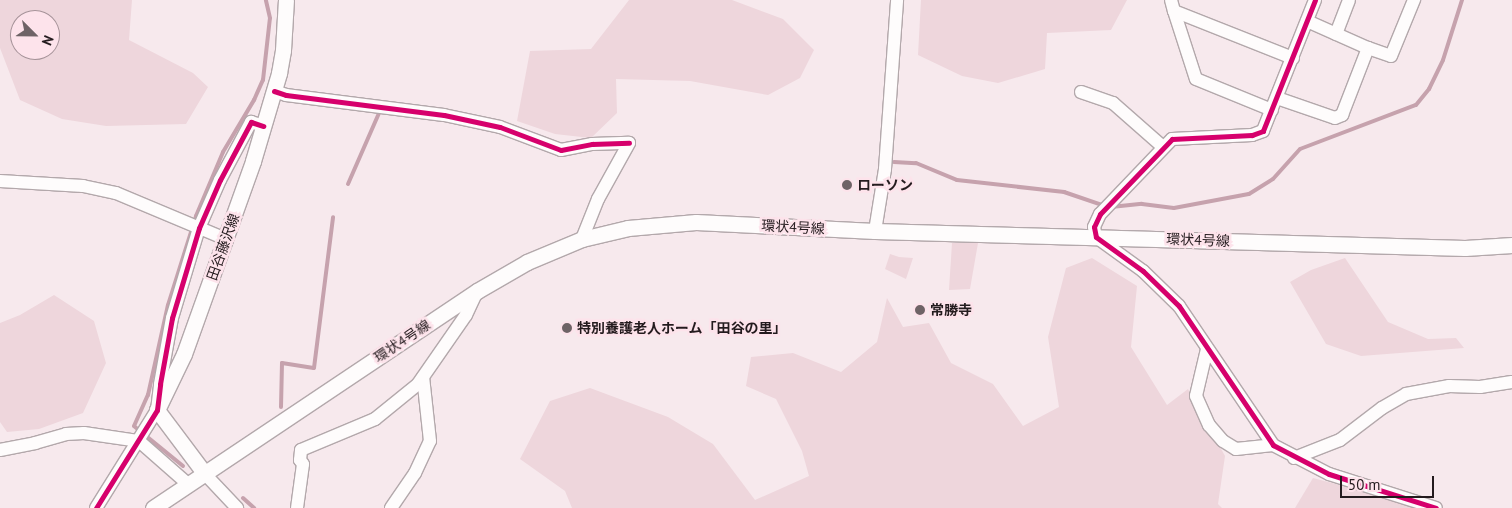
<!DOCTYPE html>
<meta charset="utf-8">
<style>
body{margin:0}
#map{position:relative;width:1512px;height:508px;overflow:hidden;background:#f7e9ed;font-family:"PT Sans","Noto Sans JP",sans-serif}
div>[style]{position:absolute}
.green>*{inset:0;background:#eed6dc}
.stream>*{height:4px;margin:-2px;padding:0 2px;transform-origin:2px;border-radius:2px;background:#c6a2ad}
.roads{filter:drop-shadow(1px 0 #b3a8ab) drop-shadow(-1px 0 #b3a8ab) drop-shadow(0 1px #b3a8ab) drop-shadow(0 -1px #b3a8ab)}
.minor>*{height:12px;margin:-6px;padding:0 6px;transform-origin:6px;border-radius:6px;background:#fefcfc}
.major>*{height:15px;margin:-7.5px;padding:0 7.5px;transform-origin:7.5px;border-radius:7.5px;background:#fefcfc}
.cycleway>*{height:5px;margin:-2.5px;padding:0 2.5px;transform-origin:2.5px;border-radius:2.5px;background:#d6006c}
.dots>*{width:14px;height:14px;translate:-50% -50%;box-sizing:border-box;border:2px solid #fde3eb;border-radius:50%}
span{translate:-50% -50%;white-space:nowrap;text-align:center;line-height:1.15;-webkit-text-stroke:5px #fde3eb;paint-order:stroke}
.poi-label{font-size:14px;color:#241b1e;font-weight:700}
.left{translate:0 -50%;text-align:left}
.street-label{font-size:14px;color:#241b1e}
.north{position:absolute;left:10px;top:10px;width:50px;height:50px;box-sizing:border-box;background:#fde3eb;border:1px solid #a69399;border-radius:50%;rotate:113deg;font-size:14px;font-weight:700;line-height:20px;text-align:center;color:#241b1e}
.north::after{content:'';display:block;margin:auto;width:18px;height:22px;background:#6e6366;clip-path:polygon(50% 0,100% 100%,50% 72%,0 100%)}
.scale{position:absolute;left:1340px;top:476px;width:94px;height:22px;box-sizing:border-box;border:2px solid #241b1e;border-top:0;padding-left:6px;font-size:15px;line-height:18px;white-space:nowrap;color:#241b1e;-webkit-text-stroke:4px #fde3eb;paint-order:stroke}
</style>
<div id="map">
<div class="green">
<i style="clip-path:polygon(evenodd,0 0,132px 0,129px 40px,193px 73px,208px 87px,186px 124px,106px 126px,62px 119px,20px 100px,0 48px,0 0,20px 20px,50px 20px,50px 50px,20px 50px,20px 20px)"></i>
<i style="clip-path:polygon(629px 0,732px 0,783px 19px,814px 50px,800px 78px,768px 95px,690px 81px,616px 79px,617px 113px,591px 138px,555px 134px,517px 121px,530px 51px,591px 49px)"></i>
<i style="clip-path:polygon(921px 0,1127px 0,1111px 30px,1047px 33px,1045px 69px,998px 83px,962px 76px,918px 55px)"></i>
<i style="clip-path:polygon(952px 243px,978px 243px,970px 289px,949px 290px)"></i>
<i style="clip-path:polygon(890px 254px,899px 257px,913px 258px,906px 279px,885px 269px)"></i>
<i style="clip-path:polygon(1092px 258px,1137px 286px,1131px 347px,1167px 405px,1188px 389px,1225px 456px,1218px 504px,1222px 508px,572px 508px,565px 491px,520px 459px,550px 401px,590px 388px,668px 417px,713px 444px,755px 500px,809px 476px,802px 451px,776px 399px,746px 386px,751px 357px,793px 353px,841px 372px,877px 342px,887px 298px,903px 327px,929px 323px,951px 363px,993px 384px,1023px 426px,1059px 407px,1048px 337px,1066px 268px)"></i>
<i style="clip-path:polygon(1345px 258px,1388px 322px,1428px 339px,1456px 338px,1464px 348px,1361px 356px,1326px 344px,1290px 282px,1311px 270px)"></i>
<i style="clip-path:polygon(54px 295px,94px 321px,106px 363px,83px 413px,39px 429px,7px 432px,0 422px,0 323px,20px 315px)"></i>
<i style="clip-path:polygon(1313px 478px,1407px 503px,1420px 508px,1295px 508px)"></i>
</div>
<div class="stream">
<i style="left:894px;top:162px;width:22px;rotate:3deg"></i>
<i style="left:916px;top:163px;width:44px;rotate:22.5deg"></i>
<i style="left:957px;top:180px;width:108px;rotate:6.4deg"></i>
<i style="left:1064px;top:192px;width:43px;rotate:18.9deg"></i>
<i style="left:348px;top:184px;width:77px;rotate:-66.4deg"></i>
<i style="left:1111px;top:207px;width:31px;rotate:-6deg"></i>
<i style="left:1142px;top:204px;width:32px;rotate:7deg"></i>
<i style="left:1174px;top:208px;width:76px;rotate:-10.6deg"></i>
<i style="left:1249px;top:194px;width:28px;rotate:-32deg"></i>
<i style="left:1273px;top:179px;width:40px;rotate:-48deg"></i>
<i style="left:1300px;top:149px;width:124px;rotate:-20.8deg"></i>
<i style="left:1416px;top:105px;width:21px;rotate:-51deg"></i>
<i style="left:1429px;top:89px;width:32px;rotate:-64deg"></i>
<i style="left:1443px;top:60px;width:63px;rotate:-72.4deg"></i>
<i style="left:281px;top:407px;width:44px;rotate:-88.7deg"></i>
<i style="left:282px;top:363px;width:32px;rotate:9deg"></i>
<i style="left:314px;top:368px;width:152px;rotate:-82.8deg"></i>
<i style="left:183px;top:466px;width:63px;rotate:-140.8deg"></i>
<i style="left:134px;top:426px;width:34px;rotate:-66deg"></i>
<i style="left:148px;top:395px;width:92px;rotate:-77.5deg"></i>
<i style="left:168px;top:305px;width:93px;rotate:-72.5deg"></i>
<i style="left:196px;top:216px;width:69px;rotate:-67.1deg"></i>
<i style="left:223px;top:152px;width:61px;rotate:-59.2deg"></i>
<i style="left:254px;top:100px;width:22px;rotate:-66deg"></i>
<i style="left:263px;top:80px;width:62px;rotate:-83.6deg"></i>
<i style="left:270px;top:18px;width:18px;rotate:-103deg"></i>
<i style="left:243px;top:498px;width:15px;rotate:42deg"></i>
</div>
<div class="roads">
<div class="minor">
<i style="left:1171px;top:0;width:11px;rotate:75deg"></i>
<i style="left:1174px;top:11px;width:128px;rotate:21.6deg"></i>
<i style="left:1315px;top:0;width:141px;rotate:111.7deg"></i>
<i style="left:1263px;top:131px;width:12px;rotate:160deg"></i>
<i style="left:1252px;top:135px;width:80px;rotate:177.1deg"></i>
<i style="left:1172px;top:139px;width:104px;rotate:133.8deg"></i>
<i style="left:1100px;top:214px;width:14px;rotate:115deg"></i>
<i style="left:1094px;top:227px;width:10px;rotate:79deg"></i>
<i style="left:1096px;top:237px;width:58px;rotate:35.9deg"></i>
<i style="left:1143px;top:271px;width:50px;rotate:44.2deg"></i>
<i style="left:1179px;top:306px;width:168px;rotate:55.9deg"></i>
<i style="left:1273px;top:445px;width:63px;rotate:27.4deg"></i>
<i style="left:1329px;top:474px;width:112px;rotate:17.6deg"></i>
<i style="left:1174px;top:11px;width:71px;rotate:72.1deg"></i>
<i style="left:1196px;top:79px;width:82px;rotate:22.2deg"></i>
<i style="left:1307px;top:21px;width:67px;rotate:23.9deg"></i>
<i style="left:1336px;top:34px;width:36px;rotate:-69deg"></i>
<i style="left:274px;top:91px;width:13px;rotate:18deg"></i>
<i style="left:286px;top:95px;width:159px;rotate:7.2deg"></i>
<i style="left:444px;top:115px;width:57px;rotate:12.1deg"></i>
<i style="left:500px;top:127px;width:65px;rotate:20.7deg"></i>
<i style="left:561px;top:150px;width:32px;rotate:-11deg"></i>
<i style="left:592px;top:144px;width:37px;rotate:-2deg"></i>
<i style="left:1081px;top:92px;width:34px;rotate:19deg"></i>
<i style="left:1113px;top:103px;width:67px;rotate:41.3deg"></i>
<i style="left:1277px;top:98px;width:61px;rotate:19deg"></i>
<i style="left:1335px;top:118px;width:8px;rotate:-23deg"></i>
<i style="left:1342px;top:115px;width:72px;rotate:-68.8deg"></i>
<i style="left:1368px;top:48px;width:24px;rotate:19deg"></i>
<i style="left:1391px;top:56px;width:61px;rotate:-67.7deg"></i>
<i style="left:0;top:181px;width:83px;rotate:3.4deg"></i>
<i style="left:83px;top:186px;width:34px;rotate:12deg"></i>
<i style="left:116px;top:193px;width:119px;rotate:22.7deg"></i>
<i style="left:875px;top:231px;width:63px;rotate:-80.8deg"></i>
<i style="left:885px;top:169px;width:169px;rotate:-85.9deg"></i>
<i style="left:582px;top:239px;width:43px;rotate:-68.2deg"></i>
<i style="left:598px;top:199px;width:64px;rotate:-61deg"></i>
<i style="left:1207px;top:349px;width:48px;rotate:103.2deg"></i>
<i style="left:1196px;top:396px;width:32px;rotate:66deg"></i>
<i style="left:1209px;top:425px;width:21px;rotate:49deg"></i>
<i style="left:1223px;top:441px;width:15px;rotate:32deg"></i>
<i style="left:1236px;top:449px;width:37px;rotate:-6deg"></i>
<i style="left:0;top:450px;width:36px;rotate:-11deg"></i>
<i style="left:35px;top:443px;width:32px;rotate:-16deg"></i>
<i style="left:66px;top:434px;width:18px;rotate:-3deg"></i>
<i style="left:84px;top:433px;width:56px;rotate:8.3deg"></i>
<i style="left:139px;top:441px;width:67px;rotate:41.3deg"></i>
<i style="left:1294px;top:458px;width:49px;rotate:-21.4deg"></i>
<i style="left:1340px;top:440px;width:53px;rotate:-37.3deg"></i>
<i style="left:1382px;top:408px;width:28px;rotate:-30deg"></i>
<i style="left:1406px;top:394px;width:44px;rotate:-10.5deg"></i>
<i style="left:1449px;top:386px;width:31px;rotate:2deg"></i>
<i style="left:1480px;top:387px;width:32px;rotate:-9deg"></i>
<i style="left:205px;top:474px;width:47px;rotate:46.7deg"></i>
<i style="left:96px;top:508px;width:115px;rotate:-58.1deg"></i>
<i style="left:157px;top:410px;width:26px;rotate:-83deg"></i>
<i style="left:160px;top:384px;width:67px;rotate:-79.7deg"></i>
<i style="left:172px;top:318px;width:94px;rotate:-73.3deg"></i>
<i style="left:199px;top:228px;width:52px;rotate:-66.4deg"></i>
<i style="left:220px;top:180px;width:66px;rotate:-61.9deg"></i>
<i style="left:251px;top:122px;width:13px;rotate:18deg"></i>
<i style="left:297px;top:508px;width:44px;rotate:-82.2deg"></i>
<i style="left:303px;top:464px;width:5px;rotate:-127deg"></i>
<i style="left:300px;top:460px;width:10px;rotate:-84deg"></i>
<i style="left:301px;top:450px;width:80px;rotate:-22.7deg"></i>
<i style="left:375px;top:419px;width:55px;rotate:-39.1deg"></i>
<i style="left:418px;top:384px;width:84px;rotate:-55.2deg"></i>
<i style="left:466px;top:315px;width:26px;rotate:-65deg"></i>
<i style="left:391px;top:508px;width:42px;rotate:-55.6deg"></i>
<i style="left:415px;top:473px;width:35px;rotate:-65deg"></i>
<i style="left:430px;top:441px;width:64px;rotate:-96.2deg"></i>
</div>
<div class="major">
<i style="left:205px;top:474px;width:80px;rotate:-126.9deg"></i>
<i style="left:157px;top:410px;width:62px;rotate:-64.3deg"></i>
<i style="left:184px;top:354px;width:205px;rotate:-70.3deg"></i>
<i style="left:253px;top:161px;width:92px;rotate:-73.5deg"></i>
<i style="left:279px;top:73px;width:23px;rotate:-80deg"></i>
<i style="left:283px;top:50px;width:50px;rotate:-86.6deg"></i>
<i style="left:153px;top:508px;width:390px;rotate:-33.8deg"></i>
<i style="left:477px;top:291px;width:58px;rotate:-30.1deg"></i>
<i style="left:527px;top:262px;width:60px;rotate:-22.7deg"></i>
<i style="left:582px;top:239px;width:47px;rotate:-13.4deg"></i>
<i style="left:628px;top:228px;width:68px;rotate:-5deg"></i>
<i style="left:696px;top:222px;width:179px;rotate:2.9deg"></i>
<i style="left:875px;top:231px;width:590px;rotate:1.65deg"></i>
<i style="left:1465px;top:248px;width:47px;rotate:-3.7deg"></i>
</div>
</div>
<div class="cycleway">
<i style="left:1315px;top:0;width:141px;rotate:111.7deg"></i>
<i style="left:1263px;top:131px;width:12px;rotate:160deg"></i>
<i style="left:1252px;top:135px;width:80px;rotate:177.1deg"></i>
<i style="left:1172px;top:139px;width:104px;rotate:133.8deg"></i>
<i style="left:1100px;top:214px;width:14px;rotate:115deg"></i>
<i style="left:1094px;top:227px;width:10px;rotate:79deg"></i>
<i style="left:1096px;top:237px;width:58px;rotate:35.9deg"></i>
<i style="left:1143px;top:271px;width:50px;rotate:44.2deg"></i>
<i style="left:1179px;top:306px;width:168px;rotate:55.9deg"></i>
<i style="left:1273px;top:445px;width:63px;rotate:27.4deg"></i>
<i style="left:1329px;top:474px;width:112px;rotate:17.6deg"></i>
<i style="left:274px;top:91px;width:13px;rotate:18deg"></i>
<i style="left:286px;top:95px;width:159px;rotate:7.2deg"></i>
<i style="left:444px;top:115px;width:57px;rotate:12.1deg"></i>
<i style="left:500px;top:127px;width:65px;rotate:20.7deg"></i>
<i style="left:561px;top:150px;width:32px;rotate:-11deg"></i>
<i style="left:592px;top:144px;width:37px;rotate:-2deg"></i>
<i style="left:96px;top:508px;width:115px;rotate:-58.1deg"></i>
<i style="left:157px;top:410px;width:26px;rotate:-83deg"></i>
<i style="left:160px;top:384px;width:67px;rotate:-79.7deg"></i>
<i style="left:172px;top:318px;width:94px;rotate:-73.3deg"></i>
<i style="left:199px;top:228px;width:52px;rotate:-66.4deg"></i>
<i style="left:220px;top:180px;width:66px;rotate:-61.9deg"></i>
<i style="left:251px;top:122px;width:13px;rotate:18deg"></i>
</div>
<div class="dots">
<i style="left:847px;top:185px;background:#6e6366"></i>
<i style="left:920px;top:310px;background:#6e6366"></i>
<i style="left:567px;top:328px;background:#6e6366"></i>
</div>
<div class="poi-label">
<span class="left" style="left:857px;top:185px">ローソン</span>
<span class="left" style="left:930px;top:310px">常勝寺</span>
<span class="left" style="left:577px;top:328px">特別養護老人ホーム「田谷の里」</span>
</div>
<div class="street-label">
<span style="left:793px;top:227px;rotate:3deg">環状4号線</span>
<span style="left:1198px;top:240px;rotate:2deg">環状4号線</span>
<span style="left:223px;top:247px;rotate:-70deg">田谷藤沢線</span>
<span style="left:402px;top:341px;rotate:-34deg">環状4号線</span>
</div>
<div class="north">N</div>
<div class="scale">50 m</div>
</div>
